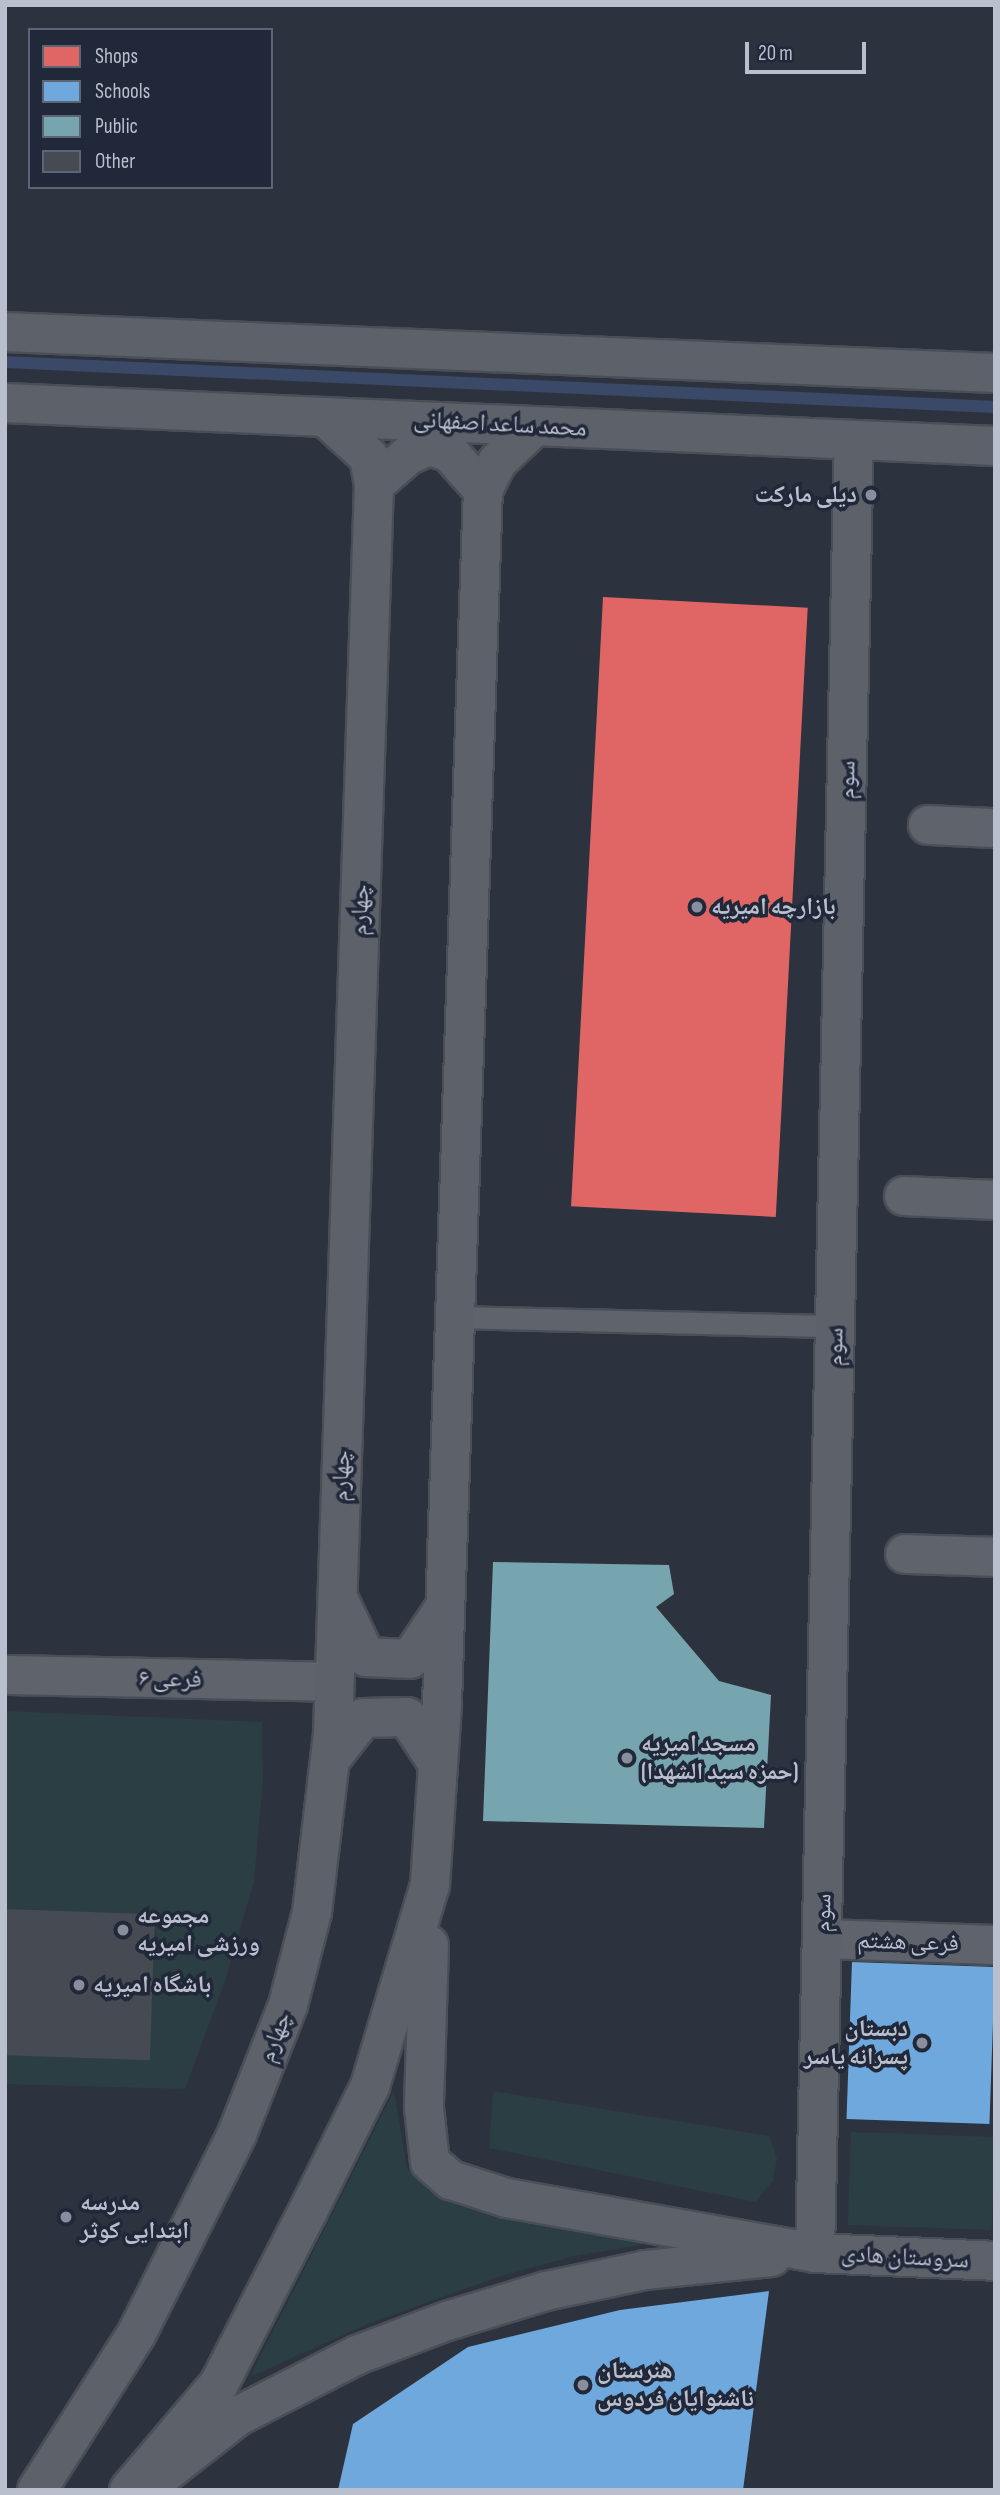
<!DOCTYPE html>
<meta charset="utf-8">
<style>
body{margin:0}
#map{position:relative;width:1000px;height:2495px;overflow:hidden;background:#2d333e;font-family:"Sofia Sans Condensed","Noto Naskh Arabic",sans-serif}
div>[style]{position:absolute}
.green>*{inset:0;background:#2a3e44;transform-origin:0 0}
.shops>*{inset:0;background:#e06666;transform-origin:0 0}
.schools>*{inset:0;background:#6fa8dc;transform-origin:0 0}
.public>*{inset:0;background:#76a5af}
.stream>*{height:12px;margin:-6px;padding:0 6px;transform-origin:6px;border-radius:6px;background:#3a4968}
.building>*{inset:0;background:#454a53;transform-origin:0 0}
.roads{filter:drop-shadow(2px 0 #4a4e56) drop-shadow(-2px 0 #4a4e56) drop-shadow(0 2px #4a4e56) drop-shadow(0 -2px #4a4e56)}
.lane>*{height:21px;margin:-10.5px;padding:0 10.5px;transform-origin:10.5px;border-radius:10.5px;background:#5f636b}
.street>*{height:38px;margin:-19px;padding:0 19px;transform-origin:19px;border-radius:19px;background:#5f636b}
.secondary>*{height:38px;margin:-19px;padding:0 19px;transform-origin:19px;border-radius:19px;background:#5d616a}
.dots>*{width:19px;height:19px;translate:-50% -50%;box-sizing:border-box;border:4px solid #202839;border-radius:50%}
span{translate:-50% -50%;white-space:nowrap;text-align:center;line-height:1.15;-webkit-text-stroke:7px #202839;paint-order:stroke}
.street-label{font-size:24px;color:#b9bfcd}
.poi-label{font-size:24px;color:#b9bfcd;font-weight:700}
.right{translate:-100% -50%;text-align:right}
.left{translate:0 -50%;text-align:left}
.frame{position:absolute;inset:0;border:7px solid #b9bfcd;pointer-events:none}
.legend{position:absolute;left:28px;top:28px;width:245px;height:161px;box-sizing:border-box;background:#202839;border:2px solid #5d6474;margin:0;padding:9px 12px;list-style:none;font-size:21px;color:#b9bfcd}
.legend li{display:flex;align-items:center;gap:14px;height:35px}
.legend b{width:35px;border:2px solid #5d6474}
.scale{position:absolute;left:745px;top:42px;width:121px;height:32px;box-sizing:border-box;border:4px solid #b9bfcd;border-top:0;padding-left:9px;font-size:21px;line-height:24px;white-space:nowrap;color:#b9bfcd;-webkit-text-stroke:5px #202839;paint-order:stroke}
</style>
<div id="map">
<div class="green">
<i style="clip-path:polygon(5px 1711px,262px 1722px,263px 1779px,254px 1881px,226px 1978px,185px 2089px,5px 2084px)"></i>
<i style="clip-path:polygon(394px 2091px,407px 2168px,429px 2191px,519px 2217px,660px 2242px,574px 2256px,498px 2277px,370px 2323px,250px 2377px)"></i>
<i style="clip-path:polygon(493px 2091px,769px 2136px,777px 2159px,773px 2180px,756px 2202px,489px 2148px)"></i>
<i style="left:851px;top:2132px;width:144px;height:93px;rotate:2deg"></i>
</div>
<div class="shops">
<i style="left:603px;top:597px;width:205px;height:610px;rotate:3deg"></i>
</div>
<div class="schools">
<i style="left:852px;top:1962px;width:143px;height:157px;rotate:2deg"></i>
<i style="clip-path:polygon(769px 2291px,743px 2490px,338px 2490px,353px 2424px,468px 2347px,620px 2310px)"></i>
</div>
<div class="public">
<i style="clip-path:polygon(493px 1562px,669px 1565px,674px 1594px,656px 1607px,719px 1681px,771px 1695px,764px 1828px,483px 1821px)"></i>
</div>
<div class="stream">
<i style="left:5px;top:362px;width:991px;rotate:2.6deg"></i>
</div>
<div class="building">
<i style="left:5px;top:1909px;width:150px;height:146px;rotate:2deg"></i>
</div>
<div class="roads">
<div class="lane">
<i style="left:455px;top:1317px;width:380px;rotate:1.4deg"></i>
</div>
<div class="street">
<i style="left:928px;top:825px;width:67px;rotate:2.6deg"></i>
<i style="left:904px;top:1196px;width:91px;rotate:2.5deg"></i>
<i style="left:905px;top:1554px;width:90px;rotate:1.9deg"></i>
<i style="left:5px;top:1675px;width:329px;rotate:1.2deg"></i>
<i style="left:822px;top:1939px;width:173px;rotate:2deg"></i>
</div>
<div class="secondary">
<i style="left:5px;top:332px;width:991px;rotate:2.37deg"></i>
<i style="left:5px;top:403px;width:991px;rotate:2.49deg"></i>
<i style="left:374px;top:485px;width:44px;rotate:-41.3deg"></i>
<i style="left:407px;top:456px;width:23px;rotate:-25deg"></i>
<i style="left:428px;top:446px;width:22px;rotate:16deg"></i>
<i style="left:449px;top:452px;width:51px;rotate:48.2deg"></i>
<i style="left:340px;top:1602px;width:61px;rotate:64.7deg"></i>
<i style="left:366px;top:1657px;width:44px;rotate:2.6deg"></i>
<i style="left:410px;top:1659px;width:63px;rotate:-56.1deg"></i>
<i style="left:330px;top:1760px;width:53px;rotate:-51.8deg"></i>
<i style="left:363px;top:1718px;width:44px;rotate:-1.3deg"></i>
<i style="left:407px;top:1717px;width:56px;rotate:56.6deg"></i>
<i style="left:429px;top:1945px;width:163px;rotate:91.8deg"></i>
<i style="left:424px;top:2108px;width:54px;rotate:83.7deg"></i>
<i style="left:430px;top:2162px;width:28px;rotate:41deg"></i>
<i style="left:451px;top:2180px;width:59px;rotate:17.8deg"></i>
<i style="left:507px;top:2198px;width:313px;rotate:10.1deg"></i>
<i style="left:815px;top:2253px;width:180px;rotate:2.5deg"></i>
<i style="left:815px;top:2253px;width:1813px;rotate:-88.77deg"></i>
<i style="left:165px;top:2473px;width:93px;rotate:-38deg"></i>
<i style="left:238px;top:2416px;width:134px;rotate:-27.1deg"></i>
<i style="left:357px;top:2355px;width:96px;rotate:-20.7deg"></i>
<i style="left:447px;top:2321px;width:103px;rotate:-16.9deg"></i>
<i style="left:546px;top:2291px;width:102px;rotate:-11.9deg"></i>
<i style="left:646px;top:2270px;width:126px;rotate:-5.9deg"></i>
<i style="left:37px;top:2490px;width:186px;rotate:-57.5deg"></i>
<i style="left:137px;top:2333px;width:223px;rotate:-63.3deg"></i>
<i style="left:237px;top:2134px;width:139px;rotate:-68.4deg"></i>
<i style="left:288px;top:2005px;width:96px;rotate:-75.5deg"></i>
<i style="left:312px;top:1912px;width:180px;rotate:-83.3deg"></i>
<i style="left:333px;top:1733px;width:1249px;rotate:-88.12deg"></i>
<i style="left:374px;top:485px;width:28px;rotate:-100deg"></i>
<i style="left:369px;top:457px;width:59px;rotate:-137.7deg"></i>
<i style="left:129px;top:2490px;width:139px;rotate:-49.7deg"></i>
<i style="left:219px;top:2384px;width:195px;rotate:-62.8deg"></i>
<i style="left:308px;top:2211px;width:140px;rotate:-63.6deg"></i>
<i style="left:370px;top:2086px;width:210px;rotate:-73.4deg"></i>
<i style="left:430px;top:1885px;width:181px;rotate:-86.2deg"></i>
<i style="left:442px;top:1704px;width:1215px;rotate:-88.07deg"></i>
<i style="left:483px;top:490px;width:31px;rotate:-63deg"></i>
<i style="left:497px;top:462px;width:52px;rotate:-43.5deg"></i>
</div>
</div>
<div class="dots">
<i style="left:871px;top:495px;background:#888e9b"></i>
<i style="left:697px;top:907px;background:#888e9b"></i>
<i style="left:627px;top:1758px;background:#888e9b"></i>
<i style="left:123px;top:1930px;background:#888e9b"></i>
<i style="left:79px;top:1985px;background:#888e9b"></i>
<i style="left:922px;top:2043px;background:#888e9b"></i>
<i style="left:66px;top:2217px;background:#888e9b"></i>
<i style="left:583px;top:2385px;background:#888e9b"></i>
</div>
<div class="street-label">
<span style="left:500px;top:424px;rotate:3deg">محمد ساعد اصفهانی</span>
<span style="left:847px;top:780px;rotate:-89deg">سوم</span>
<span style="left:360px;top:910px;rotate:-88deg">چهارم</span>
<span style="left:835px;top:1347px;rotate:-89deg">سوم</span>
<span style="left:341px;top:1476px;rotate:-88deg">چهارم</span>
<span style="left:170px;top:1679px;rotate:1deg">فرعی ۶</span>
<span style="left:823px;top:1913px;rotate:-89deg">سوم</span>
<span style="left:908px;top:1942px;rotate:2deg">فرعی هشتم</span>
<span style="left:275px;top:2037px;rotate:-69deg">چهارم</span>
<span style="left:905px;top:2257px;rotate:3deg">سروستان هادی</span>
</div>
<div class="poi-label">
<span class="right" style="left:857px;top:495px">دیلی مارکت</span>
<span class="left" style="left:711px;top:907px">بازارچه امیریه</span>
<span class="left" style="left:641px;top:1758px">مسجد امیریه<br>(حمزه سید الشهدا)</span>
<span class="left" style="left:137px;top:1930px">مجموعه<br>ورزشی امیریه</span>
<span class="left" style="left:93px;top:1985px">باشگاه امیریه</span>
<span class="right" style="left:908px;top:2043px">دبستان<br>پسرانه یاسر</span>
<span class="left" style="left:80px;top:2217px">مدرسه<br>ابتدایی کوثر</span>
<span class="left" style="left:597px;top:2385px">هنرستان<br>ناشنوایان فردوس</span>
</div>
<div class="frame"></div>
<ul class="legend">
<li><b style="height:19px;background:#e06666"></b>Shops</li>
<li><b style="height:19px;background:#6fa8dc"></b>Schools</li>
<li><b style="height:19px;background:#76a5af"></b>Public</li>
<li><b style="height:19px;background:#454a53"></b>Other</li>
</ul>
<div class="scale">20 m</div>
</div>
